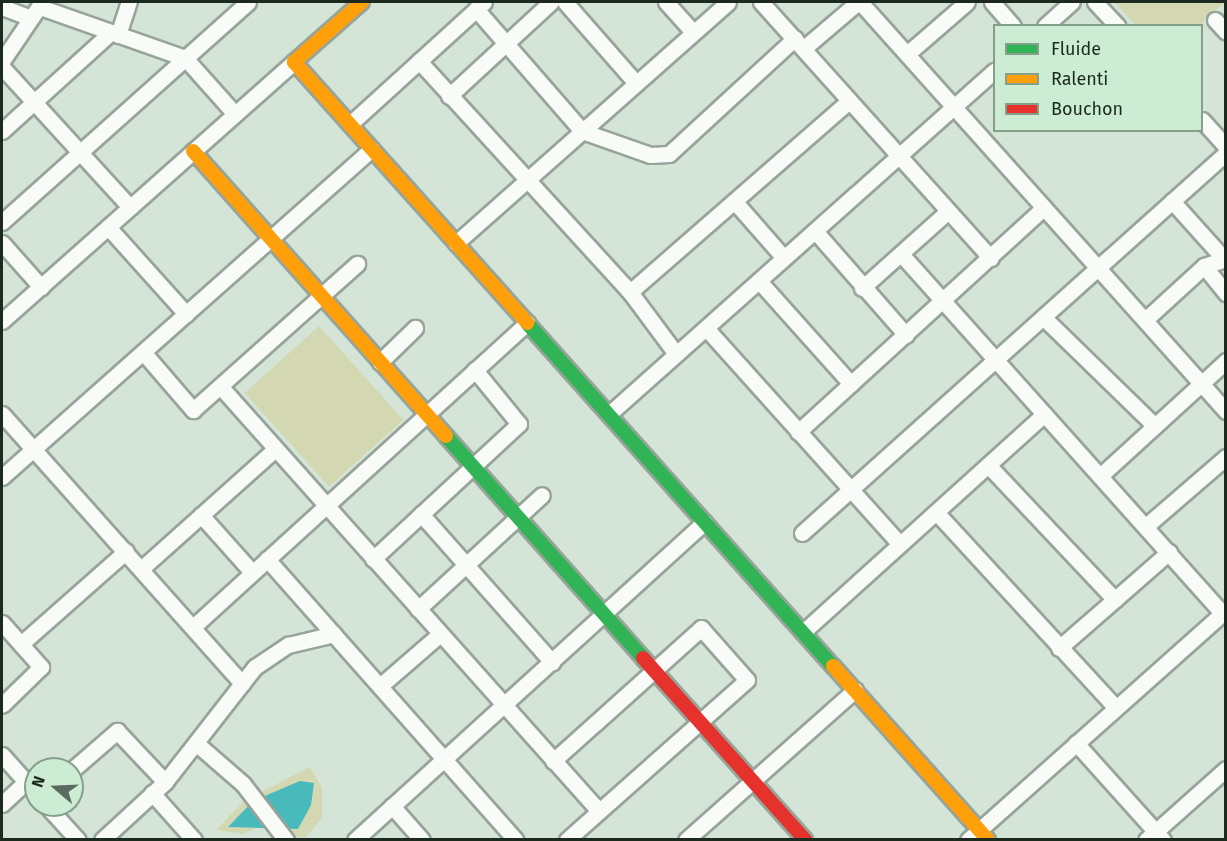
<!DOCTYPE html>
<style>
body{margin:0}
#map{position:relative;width:1227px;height:841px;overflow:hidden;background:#d4e5d7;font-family:"Fira Sans",sans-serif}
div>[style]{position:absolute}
.green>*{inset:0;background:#d3d8b2;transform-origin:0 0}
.water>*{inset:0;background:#48babb}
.roads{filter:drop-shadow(2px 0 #97a499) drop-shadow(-2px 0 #97a499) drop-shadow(0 2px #97a499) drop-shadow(0 -2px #97a499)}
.street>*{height:15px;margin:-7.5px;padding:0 7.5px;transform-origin:7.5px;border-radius:7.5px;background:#f9fbf9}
.fast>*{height:14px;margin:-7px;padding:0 7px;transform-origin:7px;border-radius:7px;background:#30b455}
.slow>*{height:14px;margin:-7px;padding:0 7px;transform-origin:7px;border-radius:7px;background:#ff9f0a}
.jam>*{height:14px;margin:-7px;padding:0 7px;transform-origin:7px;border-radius:7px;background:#e5322d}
span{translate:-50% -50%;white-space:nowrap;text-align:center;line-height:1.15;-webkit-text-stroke:4.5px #ccedd3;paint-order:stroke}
.frame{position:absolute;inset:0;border:3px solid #1c291f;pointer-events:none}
.legend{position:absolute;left:993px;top:24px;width:210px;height:108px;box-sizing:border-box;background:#ccedd3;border:2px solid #869f8b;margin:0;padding:8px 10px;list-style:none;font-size:18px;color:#1c291f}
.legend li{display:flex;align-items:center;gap:12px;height:30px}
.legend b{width:30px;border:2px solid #869f8b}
.north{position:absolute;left:24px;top:757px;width:60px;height:60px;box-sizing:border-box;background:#ccedd3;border:2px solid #869f8b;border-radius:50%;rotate:289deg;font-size:16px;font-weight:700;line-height:24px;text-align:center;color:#1c291f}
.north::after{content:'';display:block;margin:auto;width:21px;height:27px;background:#5c6b5f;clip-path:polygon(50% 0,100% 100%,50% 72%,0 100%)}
</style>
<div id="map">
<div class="green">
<i style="clip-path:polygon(1114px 2px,1225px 2px,1199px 26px,1136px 25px)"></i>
<i style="left:319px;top:326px;width:126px;height:100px;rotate:48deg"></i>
<i style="clip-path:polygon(310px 767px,322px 788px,322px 818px,306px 837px,282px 839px,262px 826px,242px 834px,216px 830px,244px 801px)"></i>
</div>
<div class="water">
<i style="clip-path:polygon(300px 781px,314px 783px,311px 805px,298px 829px,228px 827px,253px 801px)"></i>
</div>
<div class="roads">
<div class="street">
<i style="left:565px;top:2px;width:108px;rotate:48.8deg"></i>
<i style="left:666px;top:2px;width:40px;rotate:48deg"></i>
<i style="left:761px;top:2px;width:344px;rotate:48.1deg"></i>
<i style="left:860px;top:2px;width:549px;rotate:48.18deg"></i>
<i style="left:992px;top:2px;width:32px;rotate:49deg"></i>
<i style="left:1095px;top:2px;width:33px;rotate:47deg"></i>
<i style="left:2px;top:7px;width:31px;rotate:21deg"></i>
<i style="left:40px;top:7px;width:154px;rotate:19.4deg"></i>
<i style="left:185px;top:58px;width:75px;rotate:48.2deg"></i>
<i style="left:476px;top:9px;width:162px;rotate:49deg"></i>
<i style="left:582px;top:131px;width:72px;rotate:19.4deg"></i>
<i style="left:650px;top:155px;width:19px;rotate:-3deg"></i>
<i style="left:669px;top:154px;width:171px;rotate:-42.6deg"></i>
<i style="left:1215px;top:20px;width:16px;rotate:47deg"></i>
<i style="left:1045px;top:26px;width:36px;rotate:-42deg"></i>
<i style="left:118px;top:35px;width:35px;rotate:-72deg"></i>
<i style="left:804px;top:48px;width:71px;rotate:-40.4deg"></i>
<i style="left:907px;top:54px;width:79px;rotate:-40.9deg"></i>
<i style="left:2px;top:61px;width:71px;rotate:-55.9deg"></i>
<i style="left:419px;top:61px;width:313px;rotate:47.6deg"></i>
<i style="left:630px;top:292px;width:77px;rotate:53.4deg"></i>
<i style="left:2px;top:67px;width:190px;rotate:47.6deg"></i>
<i style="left:449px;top:96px;width:139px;rotate:-42.7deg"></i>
<i style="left:1202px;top:120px;width:36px;rotate:48deg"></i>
<i style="left:350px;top:124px;width:181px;rotate:-42.3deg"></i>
<i style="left:2px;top:131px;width:147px;rotate:-42.2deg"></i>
<i style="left:1172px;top:201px;width:79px;rotate:48.1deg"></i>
<i style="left:735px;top:202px;width:74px;rotate:48.8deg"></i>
<i style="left:2px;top:222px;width:330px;rotate:-41.8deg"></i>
<i style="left:108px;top:227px;width:117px;rotate:48.1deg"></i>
<i style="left:815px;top:231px;width:138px;rotate:48.8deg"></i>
<i style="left:2px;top:243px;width:59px;rotate:48.4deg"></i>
<i style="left:456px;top:243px;width:363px;rotate:-41.5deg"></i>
<i style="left:901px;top:254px;width:482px;rotate:48.2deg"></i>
<i style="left:1204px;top:266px;width:35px;rotate:51deg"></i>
<i style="left:759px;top:281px;width:138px;rotate:48.2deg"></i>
<i style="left:862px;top:288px;width:115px;rotate:-41.8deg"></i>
<i style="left:630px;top:292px;width:291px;rotate:-41.1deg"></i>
<i style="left:1043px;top:317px;width:156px;rotate:44.2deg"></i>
<i style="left:1145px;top:320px;width:80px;rotate:-42.5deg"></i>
<i style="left:1204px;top:266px;width:23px;rotate:-18deg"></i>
<i style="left:2px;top:321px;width:390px;rotate:-41.6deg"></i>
<i style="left:706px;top:328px;width:290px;rotate:48.1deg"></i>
<i style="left:143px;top:352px;width:77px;rotate:49.2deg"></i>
<i style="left:193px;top:410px;width:220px;rotate:-41.7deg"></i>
<i style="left:380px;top:362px;width:49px;rotate:-44.2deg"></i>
<i style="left:220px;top:386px;width:569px;rotate:48.27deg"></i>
<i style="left:2px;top:414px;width:361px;rotate:48.3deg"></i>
<i style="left:609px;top:414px;width:516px;rotate:-41.7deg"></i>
<i style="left:798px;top:432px;width:333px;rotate:-42.4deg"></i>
<i style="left:988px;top:465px;width:185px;rotate:46.7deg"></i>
<i style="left:1100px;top:476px;width:171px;rotate:-42.4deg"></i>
<i style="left:2px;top:477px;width:494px;rotate:-41.6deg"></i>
<i style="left:936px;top:512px;width:266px;rotate:47.4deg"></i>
<i style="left:421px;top:514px;width:198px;rotate:48.5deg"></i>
<i style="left:201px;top:515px;width:76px;rotate:48.2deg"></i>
<i style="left:1146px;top:526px;width:106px;rotate:-40.8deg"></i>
<i style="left:802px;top:533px;width:569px;rotate:-41.87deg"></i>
<i style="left:267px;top:559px;width:375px;rotate:48.5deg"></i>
<i style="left:373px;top:559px;width:199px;rotate:-42.8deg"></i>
<i style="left:519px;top:424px;width:70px;rotate:-129.2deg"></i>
<i style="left:141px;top:569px;width:180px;rotate:-41.8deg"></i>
<i style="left:418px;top:609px;width:168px;rotate:-42.6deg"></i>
<i style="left:2px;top:623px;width:59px;rotate:48.4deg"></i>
<i style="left:41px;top:667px;width:54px;rotate:135.7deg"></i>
<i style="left:193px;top:627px;width:452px;rotate:-42.3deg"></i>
<i style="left:803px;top:632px;width:325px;rotate:-42.1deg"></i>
<i style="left:21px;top:644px;width:140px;rotate:-41.5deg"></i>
<i style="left:1059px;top:648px;width:146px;rotate:-41.1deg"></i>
<i style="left:380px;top:686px;width:79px;rotate:-40.9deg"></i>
<i style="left:1076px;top:743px;width:130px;rotate:48.1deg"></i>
<i style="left:197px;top:744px;width:61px;rotate:41deg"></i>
<i style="left:243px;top:784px;width:71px;rotate:52.5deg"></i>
<i style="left:2px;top:755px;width:51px;rotate:48.2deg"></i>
<i style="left:553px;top:761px;width:199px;rotate:-41.9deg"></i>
<i style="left:701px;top:628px;width:69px;rotate:48.5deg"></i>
<i style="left:747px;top:680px;width:241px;rotate:138.4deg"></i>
<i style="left:72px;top:770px;width:60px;rotate:-40.9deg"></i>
<i style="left:117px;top:731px;width:70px;rotate:46.7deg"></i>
<i style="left:152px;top:793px;width:63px;rotate:48.2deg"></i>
<i style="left:2px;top:804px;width:33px;rotate:-43deg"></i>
<i style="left:46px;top:805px;width:47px;rotate:47.6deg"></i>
<i style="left:392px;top:806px;width:45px;rotate:48.6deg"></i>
<i style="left:102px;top:840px;width:86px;rotate:-42.6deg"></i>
<i style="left:165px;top:782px;width:146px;rotate:-52deg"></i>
<i style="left:255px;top:667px;width:40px;rotate:-34deg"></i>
<i style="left:288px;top:645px;width:47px;rotate:-13.4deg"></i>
<i style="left:355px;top:840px;width:472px;rotate:-42.3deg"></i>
<i style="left:686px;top:840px;width:226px;rotate:-41.6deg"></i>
<i style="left:968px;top:840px;width:346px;rotate:-41.7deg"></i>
<i style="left:1146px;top:840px;width:107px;rotate:-41.6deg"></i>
</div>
<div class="fast">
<i style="left:527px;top:323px;width:460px;rotate:48.3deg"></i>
<i style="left:446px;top:436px;width:297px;rotate:48.4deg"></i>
</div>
<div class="slow">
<i style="left:362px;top:2px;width:91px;rotate:138.6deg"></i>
<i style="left:294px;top:62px;width:350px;rotate:48.2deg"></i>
<i style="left:193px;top:151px;width:381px;rotate:48.4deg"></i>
<i style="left:833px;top:666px;width:233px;rotate:48.3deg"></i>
</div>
<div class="jam">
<i style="left:643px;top:658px;width:244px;rotate:48.3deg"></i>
</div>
</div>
<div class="frame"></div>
<ul class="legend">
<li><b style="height:8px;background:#30b455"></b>Fluide</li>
<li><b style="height:8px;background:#ff9f0a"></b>Ralenti</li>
<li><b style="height:8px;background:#e5322d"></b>Bouchon</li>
</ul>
<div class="north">N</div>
</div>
